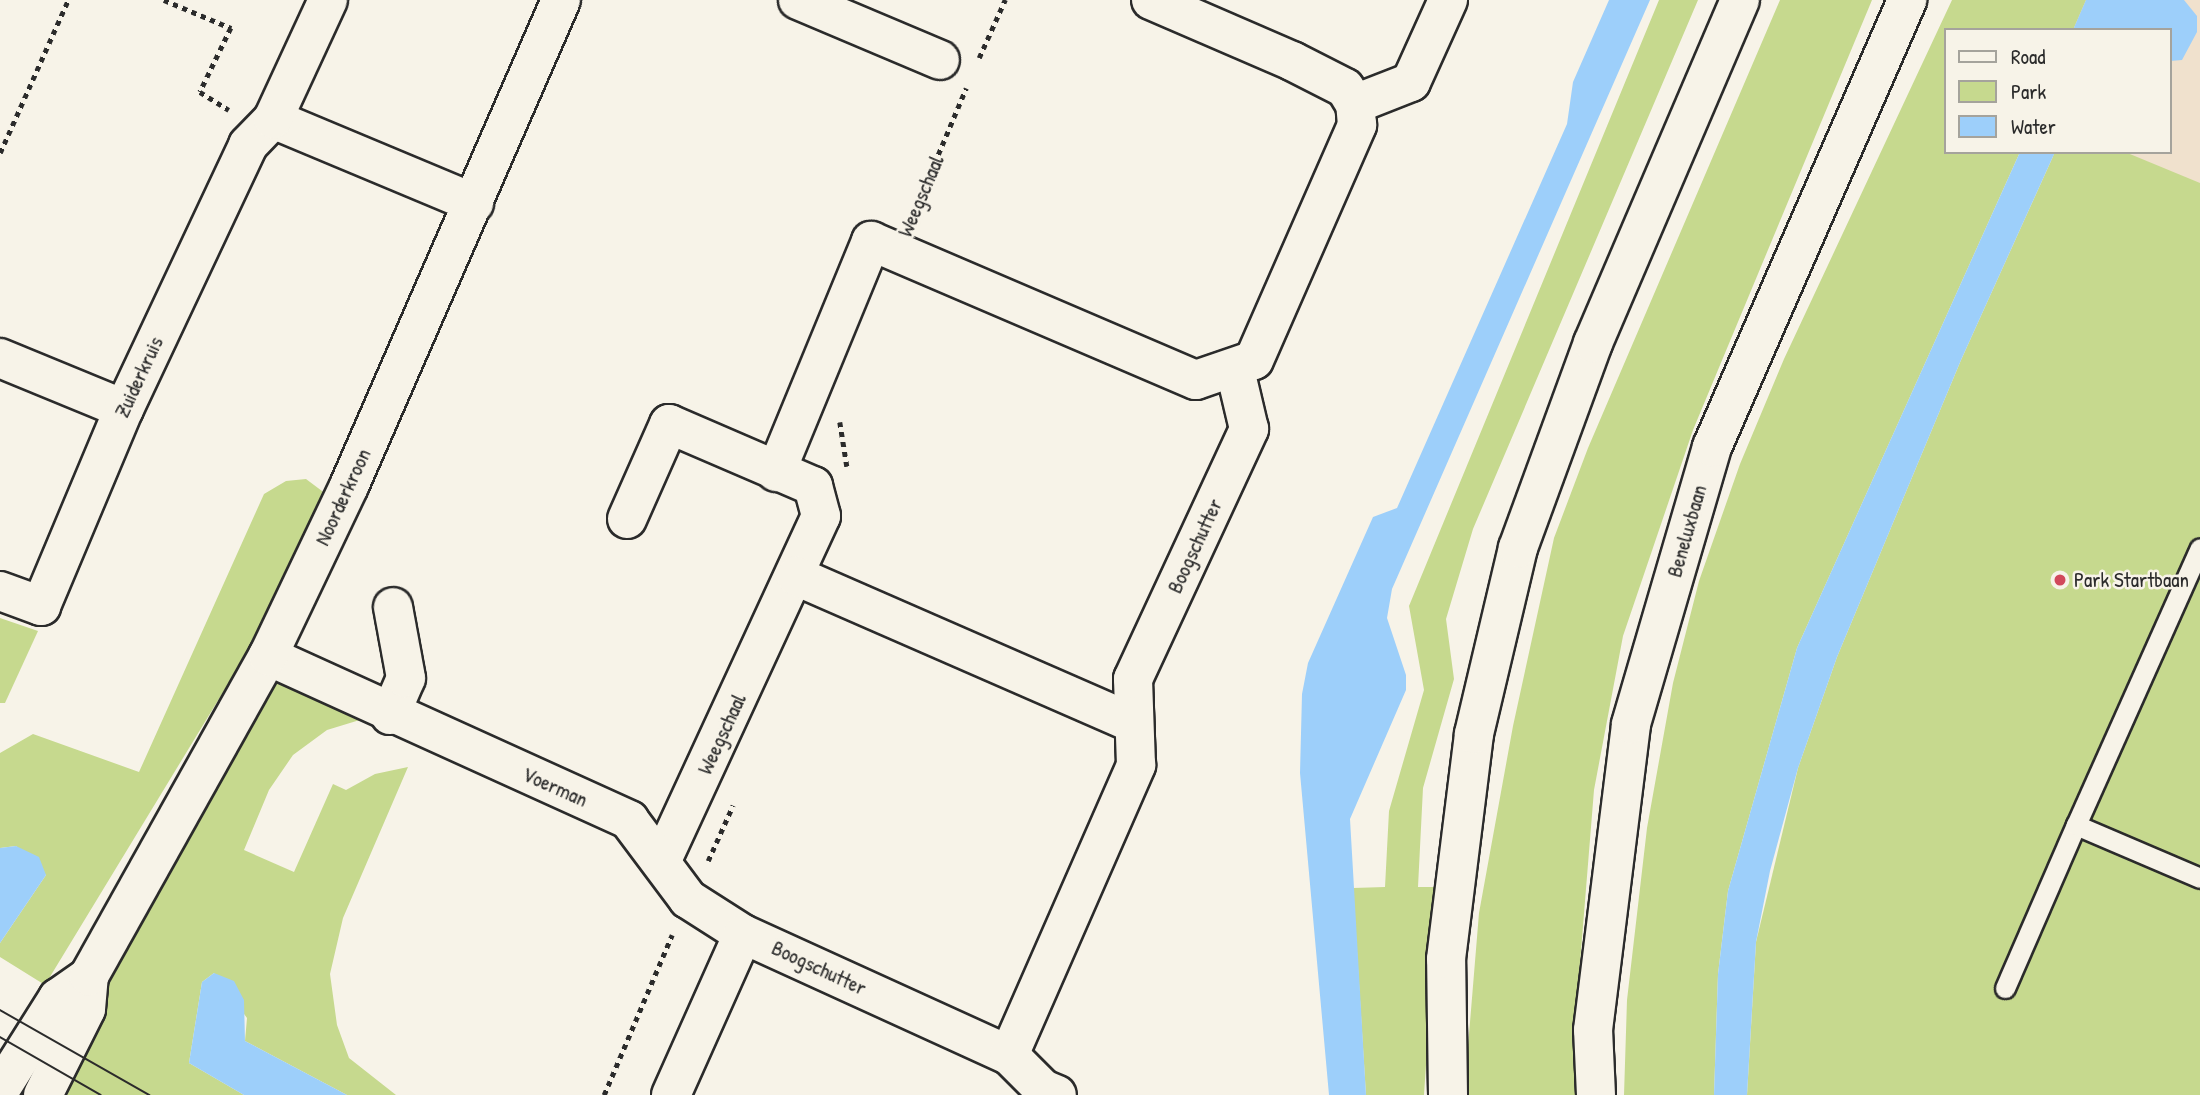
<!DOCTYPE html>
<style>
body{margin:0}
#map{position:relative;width:2200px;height:1095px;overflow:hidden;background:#f7f3e8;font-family:"Patrick Hand",sans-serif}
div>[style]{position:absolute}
.built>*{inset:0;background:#f0e1cd}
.green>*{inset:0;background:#c6d98e}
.water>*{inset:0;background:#9dcffa}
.path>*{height:4.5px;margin-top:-2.25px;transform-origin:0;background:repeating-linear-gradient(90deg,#2b2b2b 0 5px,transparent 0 10px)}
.roads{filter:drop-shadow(2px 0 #2b2b2b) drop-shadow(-2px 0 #2b2b2b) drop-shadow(0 2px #2b2b2b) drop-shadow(0 -2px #2b2b2b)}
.lane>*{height:19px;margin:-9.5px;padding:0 9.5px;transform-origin:9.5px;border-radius:9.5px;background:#f7f3e8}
.street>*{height:38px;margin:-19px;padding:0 19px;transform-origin:19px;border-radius:19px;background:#f7f3e8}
.primary>*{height:38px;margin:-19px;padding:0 19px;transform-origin:19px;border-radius:19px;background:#f7f3e8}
.tram>*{height:2px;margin:-1px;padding:0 1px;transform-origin:1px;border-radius:1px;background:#2b2b2b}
.dots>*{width:19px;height:19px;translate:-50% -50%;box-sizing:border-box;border:4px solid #f7f3e8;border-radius:50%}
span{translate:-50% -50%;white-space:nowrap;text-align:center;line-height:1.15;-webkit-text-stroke:5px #f7f3e8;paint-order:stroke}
.street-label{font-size:21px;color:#2b2b2b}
.poi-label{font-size:21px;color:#2b2b2b}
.left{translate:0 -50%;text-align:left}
.legend{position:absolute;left:1944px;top:28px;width:228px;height:126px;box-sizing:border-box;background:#f7f3e8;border:2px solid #a5a39c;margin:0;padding:9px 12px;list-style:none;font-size:21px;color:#2b2b2b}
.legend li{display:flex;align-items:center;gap:14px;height:35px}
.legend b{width:35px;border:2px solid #a5a39c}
</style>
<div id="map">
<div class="built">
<i style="clip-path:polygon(2072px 0,2200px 0,2200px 223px,2041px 152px,2170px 152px,2170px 30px,2052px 30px)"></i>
</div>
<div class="green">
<i style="clip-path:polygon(1659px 0,1698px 0,1473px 529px,1446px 619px,1454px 679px,1423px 788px,1418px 887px,1438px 887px,1424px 1095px,1366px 1095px,1353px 888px,1385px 887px,1389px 811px,1424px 690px,1409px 606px)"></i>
<i style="clip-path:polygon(1780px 0,1872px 0,1693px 430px,1623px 636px,1594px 790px,1574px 1037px,1575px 1095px,1464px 1095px,1479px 913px,1513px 726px,1554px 538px,1588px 448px)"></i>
<i style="clip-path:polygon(1952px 0,2086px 0,2073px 30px,1946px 30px,1946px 152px,2020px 152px,1797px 648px,1728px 891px,1718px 974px,1714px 1095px,1624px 1095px,1627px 1000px,1647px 828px,1673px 683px,1699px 581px,1740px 464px,1784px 359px)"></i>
<i style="clip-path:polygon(2055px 152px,2125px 152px,2200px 183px,2200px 1095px,1747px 1095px,1756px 942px,1798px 768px,1837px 657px,1961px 360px)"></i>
<i style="clip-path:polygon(306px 479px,330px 497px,245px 656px,45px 985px,0 957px,0 943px,46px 875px,16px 846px,0 848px,0 753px,33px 734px,139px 772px,264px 494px,286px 481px)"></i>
<i style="clip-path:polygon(0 618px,38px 631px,5px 703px,0 703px)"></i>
<i style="clip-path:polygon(276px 678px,363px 719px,327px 730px,293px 755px,269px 790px,244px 850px,294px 872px,333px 784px,346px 790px,375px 774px,408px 767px,343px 918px,330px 974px,337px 1025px,349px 1058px,396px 1095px,347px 1095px,245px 1041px,247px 1018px,214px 973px,202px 982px,189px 1063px,244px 1095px,67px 1095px,107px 987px)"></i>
</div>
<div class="water">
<i style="clip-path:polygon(1609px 0,1650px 0,1392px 589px,1387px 618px,1406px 675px,1406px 690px,1350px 819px,1366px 1095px,1329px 1095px,1300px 773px,1302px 694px,1308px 663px,1373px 517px,1397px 508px,1567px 124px,1573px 82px)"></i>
<i style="clip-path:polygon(2086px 0,2184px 0,2197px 16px,2197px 32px,2182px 60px,2170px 61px,2170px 30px,2073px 30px)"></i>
<i style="clip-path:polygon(2020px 152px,2055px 152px,1961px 360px,1837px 657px,1798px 768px,1770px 871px,1756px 942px,1747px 1095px,1714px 1095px,1718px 974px,1728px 891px,1797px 648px)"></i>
<i style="clip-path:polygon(16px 846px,39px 857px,46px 875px,0 943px,0 848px)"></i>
<i style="clip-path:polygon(214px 973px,234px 981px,244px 1000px,245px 1041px,347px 1095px,244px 1095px,189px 1063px,202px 982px)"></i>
</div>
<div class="path">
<i style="left:164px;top:0;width:73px;rotate:22.7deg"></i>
<i style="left:231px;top:28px;width:71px;rotate:115.8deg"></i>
<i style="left:200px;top:92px;width:34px;rotate:32deg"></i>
<i style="left:979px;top:58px;width:64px;rotate:-65.9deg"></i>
<i style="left:0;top:153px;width:167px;rotate:-66deg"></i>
<i style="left:911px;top:219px;width:142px;rotate:-67.2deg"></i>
<i style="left:840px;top:422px;width:45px;rotate:81deg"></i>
<i style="left:708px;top:861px;width:61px;rotate:-65.9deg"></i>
<i style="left:604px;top:1095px;width:174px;rotate:-67deg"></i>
</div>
<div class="roads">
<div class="lane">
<i style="left:2076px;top:825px;width:303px;rotate:-65.9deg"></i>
<i style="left:2005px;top:988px;width:178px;rotate:-66.5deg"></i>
<i style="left:2076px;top:825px;width:135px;rotate:23.1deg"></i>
</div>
<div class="street">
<i style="left:798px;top:0;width:154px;rotate:22.9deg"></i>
<i style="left:1151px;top:0;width:154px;rotate:23.4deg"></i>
<i style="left:1292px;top:61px;width:59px;rotate:27deg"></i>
<i style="left:1345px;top:88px;width:19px;rotate:58deg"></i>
<i style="left:273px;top:119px;width:218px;rotate:22.7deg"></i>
<i style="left:0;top:358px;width:134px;rotate:22.4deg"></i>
<i style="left:776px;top:472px;width:250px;rotate:-67.6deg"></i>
<i style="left:871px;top:241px;width:353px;rotate:23.2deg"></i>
<i style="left:1196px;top:380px;width:61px;rotate:-19deg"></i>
<i style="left:1254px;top:360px;width:257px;rotate:-66.3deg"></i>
<i style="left:1357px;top:125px;width:21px;rotate:-95deg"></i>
<i style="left:1355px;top:104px;width:60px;rotate:-21.4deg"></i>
<i style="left:1411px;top:82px;width:90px;rotate:-65.7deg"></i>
<i style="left:627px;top:519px;width:104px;rotate:-66.1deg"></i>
<i style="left:669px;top:424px;width:157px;rotate:23.3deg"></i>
<i style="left:813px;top:486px;width:31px;rotate:75deg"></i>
<i style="left:821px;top:516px;width:381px;rotate:114.8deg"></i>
<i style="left:796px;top:576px;width:368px;rotate:23.6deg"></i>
<i style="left:0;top:591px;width:44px;rotate:20.1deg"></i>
<i style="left:41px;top:606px;width:214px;rotate:-67.2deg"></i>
<i style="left:124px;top:409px;width:292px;rotate:-64.8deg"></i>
<i style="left:248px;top:145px;width:36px;rotate:-46deg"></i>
<i style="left:273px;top:119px;width:131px;rotate:-65.2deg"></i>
<i style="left:268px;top:656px;width:397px;rotate:24.4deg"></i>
<i style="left:629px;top:820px;width:99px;rotate:53.2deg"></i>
<i style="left:688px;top:899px;width:65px;rotate:32.5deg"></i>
<i style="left:743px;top:934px;width:292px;rotate:24.5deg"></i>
<i style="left:1009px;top:1055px;width:48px;rotate:45deg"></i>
<i style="left:1043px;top:1089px;width:15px;rotate:23deg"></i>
<i style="left:390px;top:715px;width:40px;rotate:-66.6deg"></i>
<i style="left:406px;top:678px;width:72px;rotate:-100.4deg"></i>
<i style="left:1009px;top:1055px;width:317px;rotate:-66.3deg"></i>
<i style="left:1136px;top:765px;width:86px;rotate:-92deg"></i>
<i style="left:1133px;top:679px;width:276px;rotate:-65.1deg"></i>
<i style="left:1249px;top:429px;width:61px;rotate:-103.3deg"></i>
<i style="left:0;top:1090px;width:109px;rotate:-57.8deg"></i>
<i style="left:58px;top:998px;width:38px;rotate:-35deg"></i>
<i style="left:43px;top:1095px;width:96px;rotate:-63.4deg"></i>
<i style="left:86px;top:1009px;width:33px;rotate:-85deg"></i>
<i style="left:89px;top:976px;width:367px;rotate:-60.8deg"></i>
<i style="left:268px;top:656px;width:188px;rotate:-64.5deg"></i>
<i style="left:349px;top:486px;width:530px;rotate:-66.43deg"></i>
<i style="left:671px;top:1095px;width:176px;rotate:-65.9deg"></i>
</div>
<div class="primary">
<i style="left:1448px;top:1095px;width:136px;rotate:-90.8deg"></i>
<i style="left:1446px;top:959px;width:227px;rotate:-82.9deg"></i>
<i style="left:1474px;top:734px;width:191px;rotate:-76.7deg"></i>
<i style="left:1518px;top:548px;width:218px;rotate:-69.9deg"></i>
<i style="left:1593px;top:343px;width:373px;rotate:-66.8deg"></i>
<i style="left:1596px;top:1095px;width:65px;rotate:-92.6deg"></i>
<i style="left:1593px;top:1030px;width:308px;rotate:-82.9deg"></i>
<i style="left:1631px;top:724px;width:289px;rotate:-73.7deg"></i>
<i style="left:1712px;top:447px;width:488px;rotate:-66.4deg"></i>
</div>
</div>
<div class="tram">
<i style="left:0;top:1010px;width:172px;rotate:29.7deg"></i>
<i style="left:0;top:1037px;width:116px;rotate:29.9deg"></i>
</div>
<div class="dots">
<i style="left:2060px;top:580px;background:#d1495b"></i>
</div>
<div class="street-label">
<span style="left:921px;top:196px;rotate:-67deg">Weegschaal</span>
<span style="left:139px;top:377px;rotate:-65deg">Zuiderkruis</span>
<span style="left:343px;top:497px;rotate:-65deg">Noorderkroon</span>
<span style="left:1687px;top:531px;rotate:-74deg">Beneluxbaan</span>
<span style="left:1195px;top:546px;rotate:-65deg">Boogschutter</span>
<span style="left:722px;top:734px;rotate:-65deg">Weegschaal</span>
<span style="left:555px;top:787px;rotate:24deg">Voerman</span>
<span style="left:819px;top:968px;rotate:25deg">Boogschutter</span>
</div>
<div class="poi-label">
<span class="left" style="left:2074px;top:580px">Park Startbaan</span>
</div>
<ul class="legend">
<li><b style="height:9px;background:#f7f3e8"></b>Road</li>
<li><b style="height:19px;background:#c6d98e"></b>Park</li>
<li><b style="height:19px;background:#9dcffa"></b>Water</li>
</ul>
</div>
